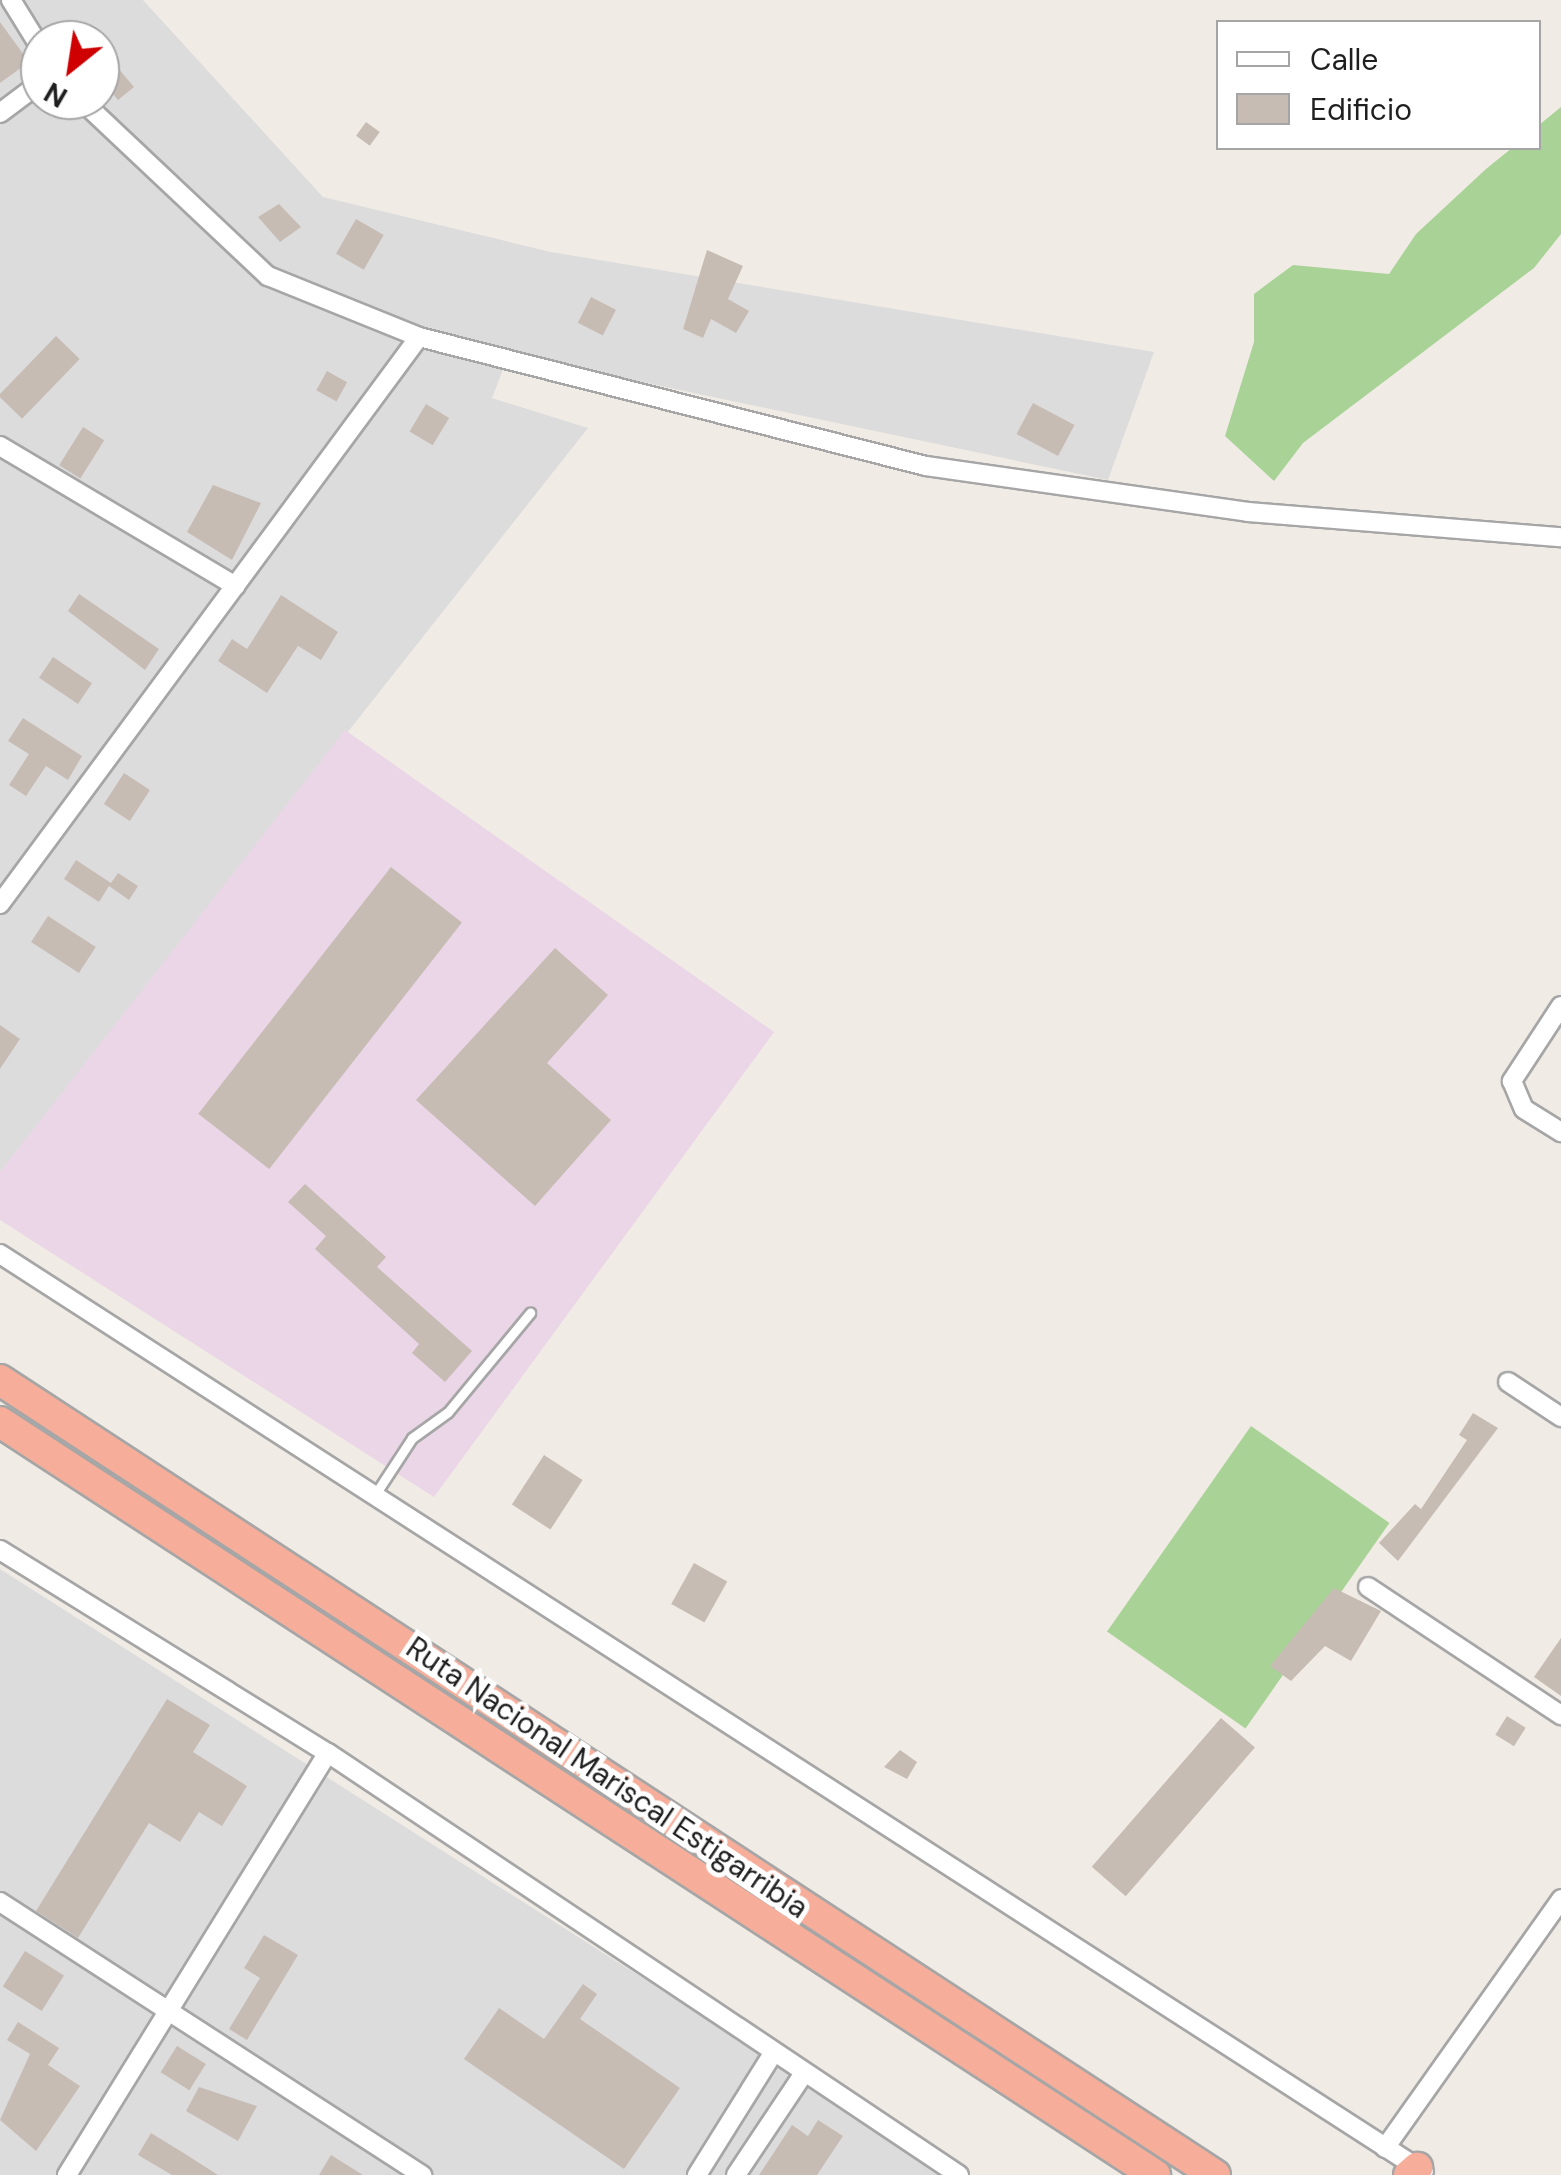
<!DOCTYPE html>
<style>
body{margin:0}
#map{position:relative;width:1561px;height:2175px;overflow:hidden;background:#f0ece5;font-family:"DM Sans",sans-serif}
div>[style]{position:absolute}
.residential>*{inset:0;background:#dddcdc}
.industrial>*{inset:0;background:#ead6e6}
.forest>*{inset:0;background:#a9d297;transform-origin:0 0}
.building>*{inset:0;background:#c6bcb4;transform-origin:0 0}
.roads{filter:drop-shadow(2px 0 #a6a6a6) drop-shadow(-2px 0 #a6a6a6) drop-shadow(0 2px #a6a6a6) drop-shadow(0 -2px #a6a6a6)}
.service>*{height:9px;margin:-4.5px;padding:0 4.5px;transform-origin:4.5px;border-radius:4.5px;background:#fff}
.minor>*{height:18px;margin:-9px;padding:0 9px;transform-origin:9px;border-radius:9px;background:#fff}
.trunk>*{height:30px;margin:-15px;padding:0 15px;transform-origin:15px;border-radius:15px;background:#f6ae9b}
span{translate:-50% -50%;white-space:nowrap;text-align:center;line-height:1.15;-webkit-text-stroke:10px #fff;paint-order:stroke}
.street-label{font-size:30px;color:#1f1f1f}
.legend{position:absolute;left:1216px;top:20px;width:325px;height:130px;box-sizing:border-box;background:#fff;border:2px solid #a5a5a5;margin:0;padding:12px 18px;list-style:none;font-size:30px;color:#1f1f1f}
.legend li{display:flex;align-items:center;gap:20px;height:50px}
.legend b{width:50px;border:2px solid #a5a5a5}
.north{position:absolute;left:20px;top:20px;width:100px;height:100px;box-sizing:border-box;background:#fff;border:2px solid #a5a5a5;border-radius:50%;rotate:210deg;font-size:28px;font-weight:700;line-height:40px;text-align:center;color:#1f1f1f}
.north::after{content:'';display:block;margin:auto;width:35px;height:45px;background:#ce0001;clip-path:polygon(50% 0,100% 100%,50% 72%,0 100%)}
</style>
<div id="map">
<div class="residential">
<i style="clip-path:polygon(evenodd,0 0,143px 0,323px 197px,551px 252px,1154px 352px,1108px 480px,509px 354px,492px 398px,588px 428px,0 1172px,0 0,40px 40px,100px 40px,100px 100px,40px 100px,40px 40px)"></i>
<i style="clip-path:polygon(0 1569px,952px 2175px,0 2175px)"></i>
</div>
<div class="industrial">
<i style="clip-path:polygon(345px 730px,774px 1032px,434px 1497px,0 1220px,0 1172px)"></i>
</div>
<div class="forest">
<i style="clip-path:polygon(1561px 107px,1561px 234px,1534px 268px,1303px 443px,1274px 481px,1225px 436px,1254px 342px,1254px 294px,1293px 265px,1389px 274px,1416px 234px,1486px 169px,1512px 148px,1538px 148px,1539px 125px)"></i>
<i style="left:1251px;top:1426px;width:169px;height:251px;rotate:35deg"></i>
</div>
<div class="building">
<i style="clip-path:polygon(0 22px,29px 62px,0 83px)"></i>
<i style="clip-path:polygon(100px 47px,134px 87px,118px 100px,100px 78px)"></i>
<i style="left:366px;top:122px;width:17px;height:17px;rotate:36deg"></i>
<i style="clip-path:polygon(279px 204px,301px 227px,280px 242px,258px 217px)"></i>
<i style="left:356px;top:219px;width:32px;height:40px;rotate:30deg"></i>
<i style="clip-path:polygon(707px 250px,743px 266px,728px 299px,749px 311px,736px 333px,711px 319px,703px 338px,683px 329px)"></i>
<i style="left:591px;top:297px;width:28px;height:29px;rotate:27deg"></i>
<i style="left:56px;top:336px;width:33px;height:83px;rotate:44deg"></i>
<i style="left:327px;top:371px;width:23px;height:22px;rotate:29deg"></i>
<i style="left:1033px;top:403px;width:47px;height:35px;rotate:28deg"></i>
<i style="left:426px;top:404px;width:27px;height:32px;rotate:31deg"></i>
<i style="left:83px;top:427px;width:25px;height:45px;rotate:32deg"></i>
<i style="clip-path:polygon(213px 485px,261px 503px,232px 560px,187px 532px)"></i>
<i style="clip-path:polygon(79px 594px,159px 649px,145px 670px,68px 611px)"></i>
<i style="clip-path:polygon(281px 595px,338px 632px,321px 660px,298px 646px,267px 693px,218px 661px,232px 639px,247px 649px)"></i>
<i style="left:53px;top:657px;width:47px;height:25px;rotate:34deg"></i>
<i style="clip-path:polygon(23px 718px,82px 756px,68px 780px,46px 766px,26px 796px,9px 785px,29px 754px,8px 741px)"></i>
<i style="left:124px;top:773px;width:31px;height:37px;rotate:33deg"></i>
<i style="clip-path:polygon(76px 860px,111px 883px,118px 873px,138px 886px,129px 900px,109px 886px,99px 902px,64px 879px)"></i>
<i style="left:391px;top:867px;width:90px;height:313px;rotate:38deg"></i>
<i style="left:48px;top:916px;width:57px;height:31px;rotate:33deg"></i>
<i style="clip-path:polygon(555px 948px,608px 995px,547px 1063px,611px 1120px,535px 1206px,416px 1100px)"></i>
<i style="clip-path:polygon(0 1025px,20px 1039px,0 1069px)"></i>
<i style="clip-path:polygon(305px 1184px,386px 1257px,377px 1267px,472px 1351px,445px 1382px,412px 1353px,419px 1344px,315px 1249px,326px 1236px,288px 1202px)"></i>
<i style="clip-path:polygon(1473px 1413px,1498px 1428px,1398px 1561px,1379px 1543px,1415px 1504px,1421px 1509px,1467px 1440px,1459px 1435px)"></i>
<i style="left:544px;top:1455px;width:46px;height:59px;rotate:33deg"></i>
<i style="left:694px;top:1563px;width:38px;height:47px;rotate:29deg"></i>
<i style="clip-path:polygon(1334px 1588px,1381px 1611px,1351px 1661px,1325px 1646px,1291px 1681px,1270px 1666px)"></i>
<i style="clip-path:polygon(1561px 1638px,1561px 1696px,1534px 1677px)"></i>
<i style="clip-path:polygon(167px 1699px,210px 1725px,193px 1752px,247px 1786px,222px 1826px,199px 1812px,180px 1842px,149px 1823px,78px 1938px,36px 1911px)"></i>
<i style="left:1507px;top:1716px;width:22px;height:22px;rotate:32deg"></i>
<i style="left:1221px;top:1718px;width:45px;height:197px;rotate:41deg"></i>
<i style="clip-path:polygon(900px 1750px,917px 1762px,907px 1779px,884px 1767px)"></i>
<i style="clip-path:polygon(264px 1935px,298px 1955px,247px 2040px,229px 2029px,260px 1978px,244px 1968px)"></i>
<i style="left:25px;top:1951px;width:46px;height:42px;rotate:32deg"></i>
<i style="clip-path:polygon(583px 1984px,597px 1994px,580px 2019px,680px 2088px,624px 2169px,464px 2059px,499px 2008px,544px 2039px)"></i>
<i style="clip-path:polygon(18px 2022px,59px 2048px,48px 2065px,80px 2086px,36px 2151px,0 2120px,30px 2054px,7px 2040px)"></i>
<i style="left:177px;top:2046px;width:34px;height:31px;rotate:32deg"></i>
<i style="clip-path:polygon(199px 2087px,257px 2106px,238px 2141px,186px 2111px)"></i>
<i style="clip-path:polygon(818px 2120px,843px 2136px,817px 2175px,759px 2175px,792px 2125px,808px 2136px)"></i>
<i style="clip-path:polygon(151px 2133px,182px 2152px,218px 2175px,172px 2175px,138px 2155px)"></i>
<i style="clip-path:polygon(331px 2155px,363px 2175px,319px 2175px)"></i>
</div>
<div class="roads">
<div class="service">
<i style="left:378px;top:1490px;width:62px;rotate:-56.8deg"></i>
<i style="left:412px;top:1438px;width:44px;rotate:-35.8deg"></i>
<i style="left:448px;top:1412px;width:129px;rotate:-50.4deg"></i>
</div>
<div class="minor">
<i style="left:11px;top:0;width:55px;rotate:58.3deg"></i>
<i style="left:81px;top:100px;width:257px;rotate:43.3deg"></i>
<i style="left:268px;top:276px;width:163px;rotate:22deg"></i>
<i style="left:419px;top:337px;width:523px;rotate:14.28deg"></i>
<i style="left:926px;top:466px;width:325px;rotate:8.1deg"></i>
<i style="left:1248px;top:512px;width:314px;rotate:4.6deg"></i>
<i style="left:0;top:113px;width:50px;rotate:-36.9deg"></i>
<i style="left:0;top:446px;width:274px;rotate:30.7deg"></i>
<i style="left:0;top:904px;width:705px;rotate:-53.54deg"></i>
<i style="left:1561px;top:1006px;width:90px;rotate:123.2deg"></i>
<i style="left:1512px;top:1081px;width:30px;rotate:67deg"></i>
<i style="left:1524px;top:1109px;width:44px;rotate:31.9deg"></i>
<i style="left:0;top:1254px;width:1694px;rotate:32.81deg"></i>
<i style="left:1508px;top:1382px;width:64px;rotate:33.4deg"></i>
<i style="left:0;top:1550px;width:386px;rotate:31.8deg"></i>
<i style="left:328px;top:1753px;width:759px;rotate:33.77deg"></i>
<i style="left:1368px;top:1587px;width:232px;rotate:33.6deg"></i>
<i style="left:0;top:1902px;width:503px;rotate:32.9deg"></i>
<i style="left:1385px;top:2148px;width:305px;rotate:-54.7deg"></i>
<i style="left:67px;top:2175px;width:496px;rotate:-58.3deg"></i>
<i style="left:697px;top:2175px;width:145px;rotate:-58deg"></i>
<i style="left:736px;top:2175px;width:123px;rotate:-56.3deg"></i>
</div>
<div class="trunk">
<i style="left:0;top:1380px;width:1452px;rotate:33.2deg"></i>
<i style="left:0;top:1422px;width:1379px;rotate:33.1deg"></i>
<i style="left:1409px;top:2175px;width:11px;rotate:-41deg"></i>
</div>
</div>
<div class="street-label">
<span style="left:607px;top:1778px;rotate:34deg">Ruta Nacional Mariscal Estigarribia</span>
</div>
<ul class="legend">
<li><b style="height:12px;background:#fff"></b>Calle</li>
<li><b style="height:28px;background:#c6bcb4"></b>Edificio</li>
</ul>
<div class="north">N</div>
</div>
